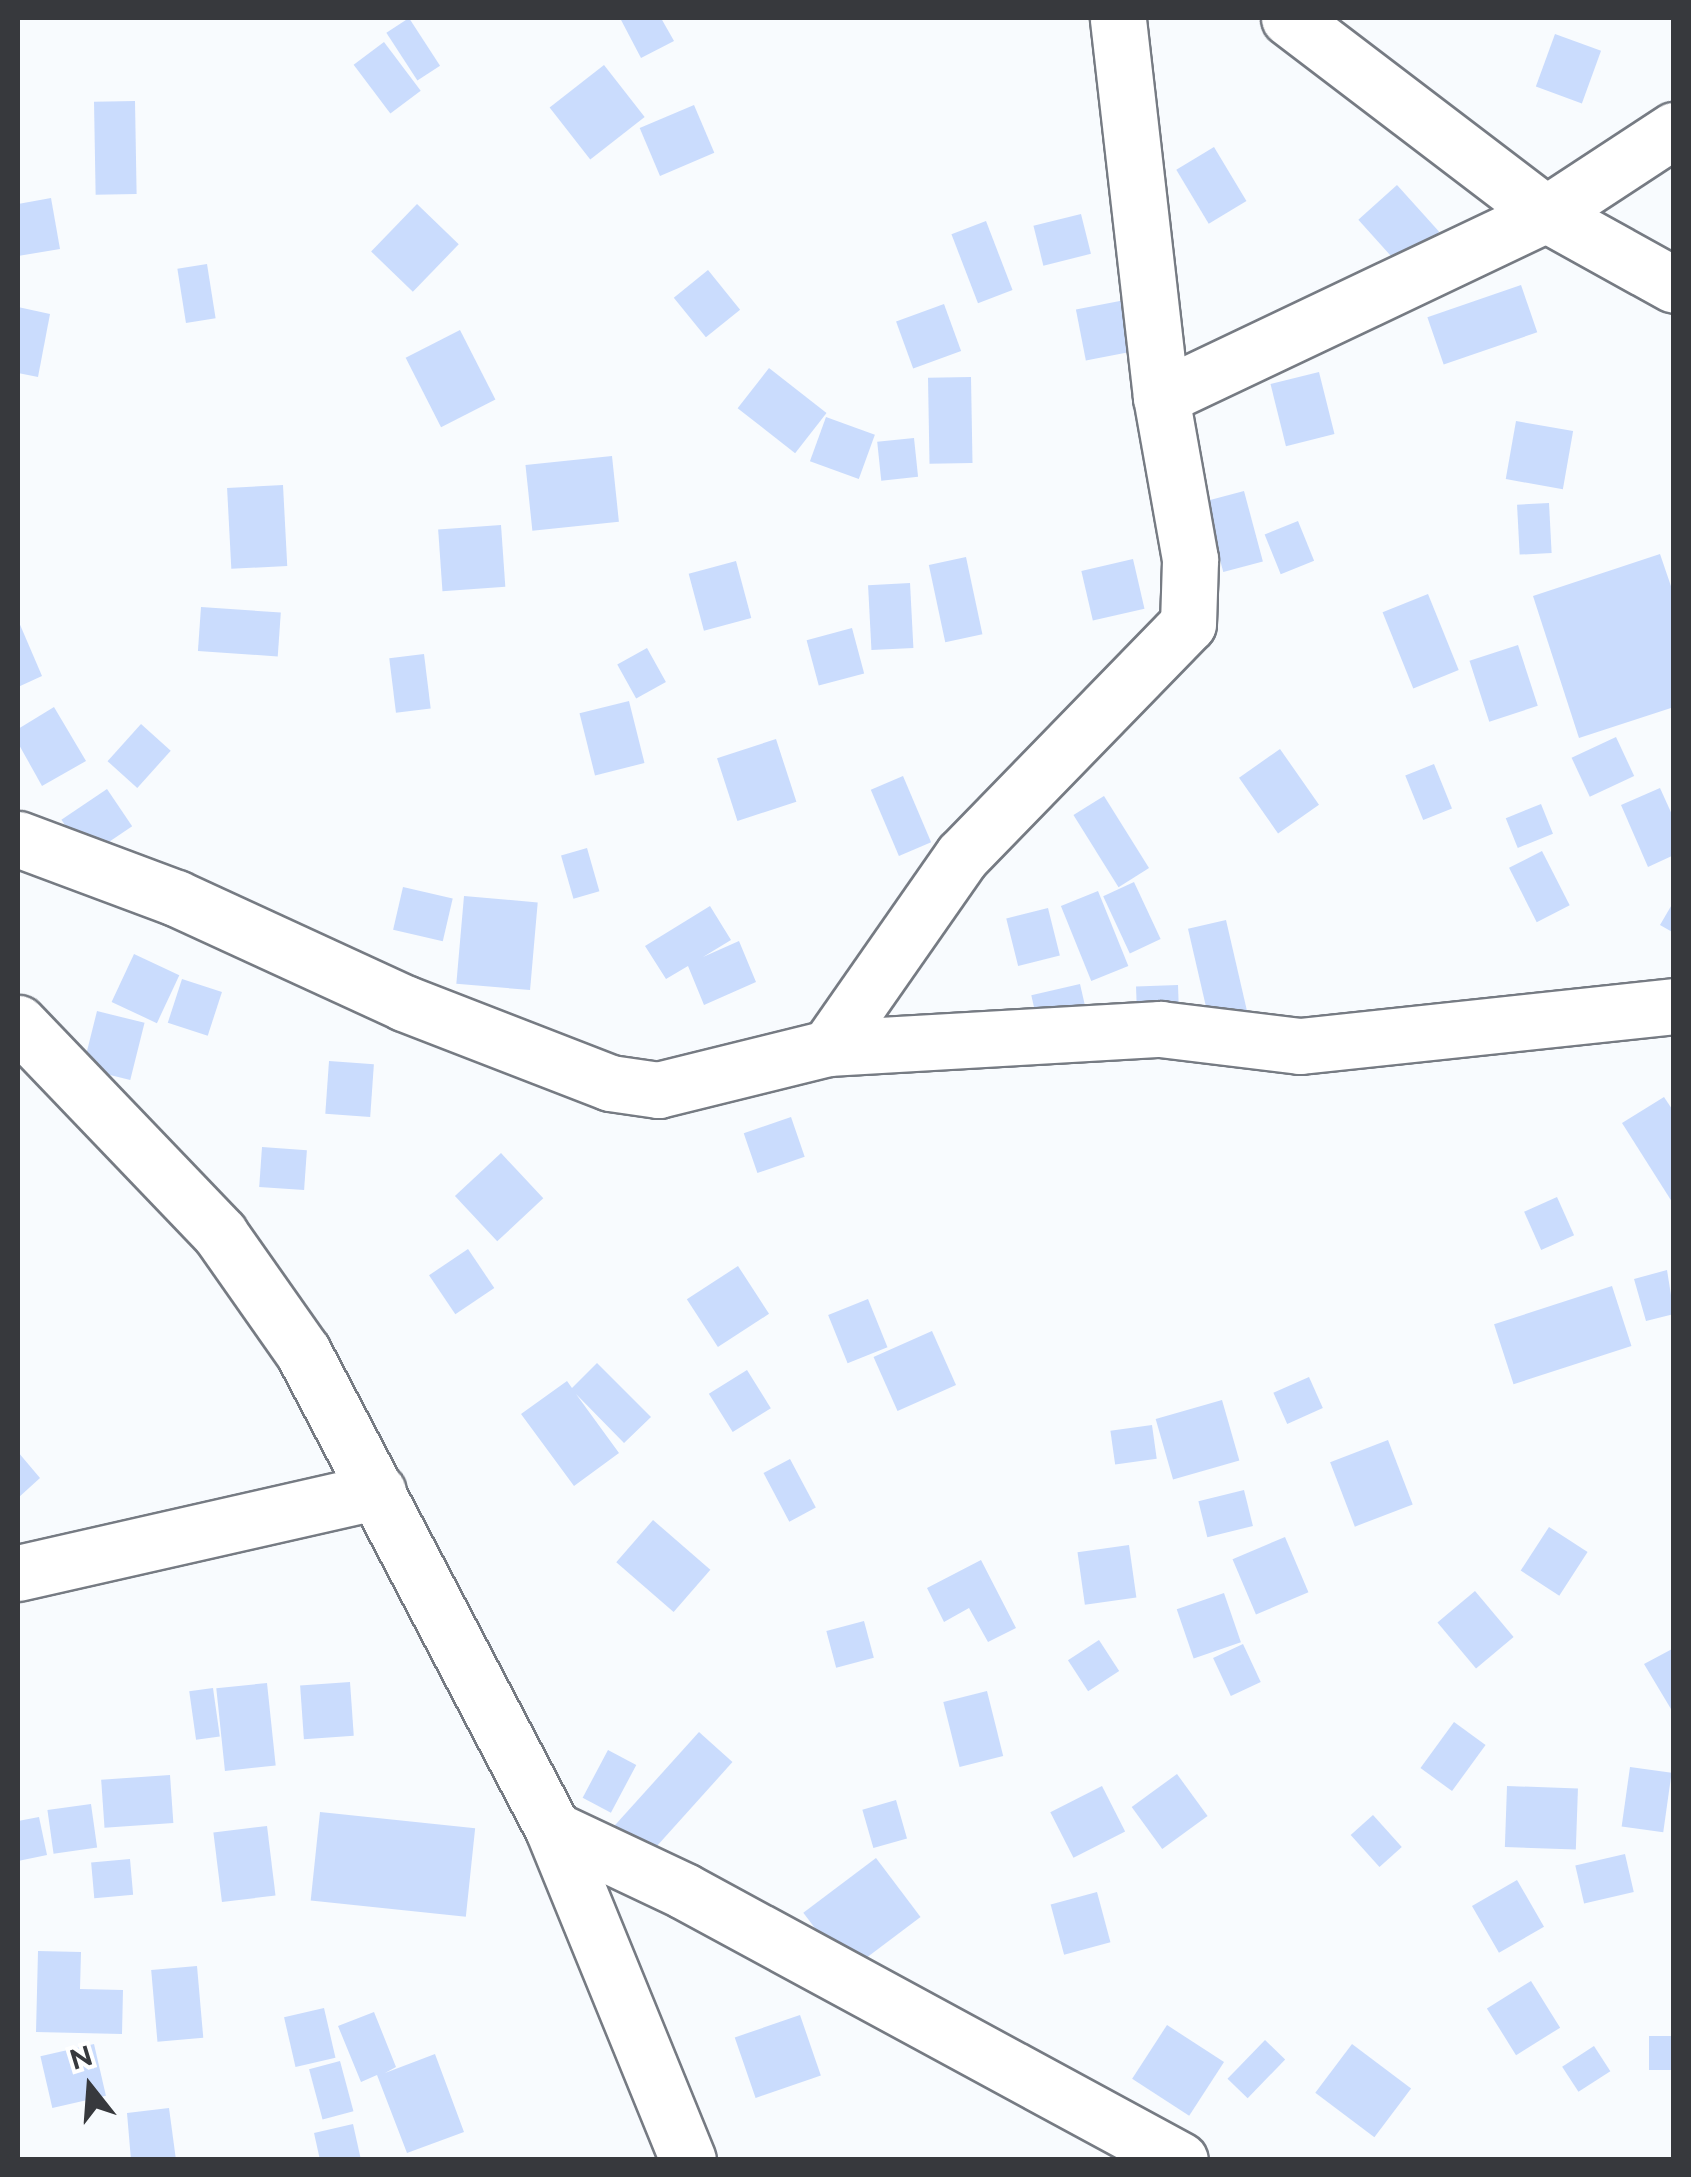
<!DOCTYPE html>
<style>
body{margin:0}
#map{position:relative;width:1691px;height:2177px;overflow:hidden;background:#f8fbfe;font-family:Raleway,sans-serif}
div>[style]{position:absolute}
.building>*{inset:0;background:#cadcfd;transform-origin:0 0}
.roads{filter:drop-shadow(2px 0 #767b83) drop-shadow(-2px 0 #767b83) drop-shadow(0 2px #767b83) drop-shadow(0 -2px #767b83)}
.minor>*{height:55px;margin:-27.5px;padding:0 27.5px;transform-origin:27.5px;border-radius:27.5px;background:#fff}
span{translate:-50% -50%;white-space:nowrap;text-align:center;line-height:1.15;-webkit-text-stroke:8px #fff;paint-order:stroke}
.frame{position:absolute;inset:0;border:20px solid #37393d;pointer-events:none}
.north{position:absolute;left:40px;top:2037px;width:100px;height:100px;-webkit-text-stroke:8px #fff;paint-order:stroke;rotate:343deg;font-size:28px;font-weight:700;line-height:40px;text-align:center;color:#37393d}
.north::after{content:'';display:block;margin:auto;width:35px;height:45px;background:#37393d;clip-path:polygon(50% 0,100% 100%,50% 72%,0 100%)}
</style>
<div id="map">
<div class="building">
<i style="left:409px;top:18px;width:57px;height:27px;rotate:57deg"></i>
<i style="clip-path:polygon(620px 18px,661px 18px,674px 41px,641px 58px)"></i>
<i style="left:1555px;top:34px;width:49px;height:56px;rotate:20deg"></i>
<i style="left:384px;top:42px;width:61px;height:38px;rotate:53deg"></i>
<i style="left:604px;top:65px;width:66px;height:69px;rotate:52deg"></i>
<i style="left:135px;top:101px;width:93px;height:41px;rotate:89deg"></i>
<i style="left:694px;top:105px;width:52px;height:59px;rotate:67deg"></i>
<i style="left:1214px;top:147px;width:63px;height:44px;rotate:59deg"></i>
<i style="left:1397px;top:185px;width:63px;height:52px;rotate:48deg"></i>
<i style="clip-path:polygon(51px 198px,60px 249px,18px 256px,18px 204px)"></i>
<i style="left:417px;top:204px;width:58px;height:66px;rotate:44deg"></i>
<i style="left:1081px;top:214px;width:41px;height:49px;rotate:76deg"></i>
<i style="left:986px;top:221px;width:74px;height:37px;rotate:69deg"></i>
<i style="left:207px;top:264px;width:55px;height:30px;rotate:81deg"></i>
<i style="left:708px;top:270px;width:51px;height:44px;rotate:51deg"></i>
<i style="left:1521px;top:285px;width:50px;height:99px;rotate:71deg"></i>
<i style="left:1125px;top:300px;width:52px;height:50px;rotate:79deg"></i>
<i style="left:944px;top:304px;width:50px;height:51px;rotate:70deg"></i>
<i style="clip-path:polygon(18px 307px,50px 314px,38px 377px,18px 373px)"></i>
<i style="left:460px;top:330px;width:78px;height:61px;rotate:63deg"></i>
<i style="left:769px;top:368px;width:73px;height:51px;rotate:38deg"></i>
<i style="left:1319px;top:372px;width:64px;height:50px;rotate:76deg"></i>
<i style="left:971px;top:377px;width:86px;height:43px;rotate:89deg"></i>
<i style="left:826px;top:417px;width:52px;height:47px;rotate:20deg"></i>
<i style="left:1516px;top:421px;width:58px;height:59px;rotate:10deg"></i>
<i style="left:914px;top:438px;width:39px;height:37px;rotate:84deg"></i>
<i style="left:612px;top:456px;width:66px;height:87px;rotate:84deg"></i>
<i style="left:283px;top:485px;width:81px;height:56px;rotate:87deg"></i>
<i style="left:1244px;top:491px;width:73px;height:41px;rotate:75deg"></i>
<i style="left:1549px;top:503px;width:50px;height:32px;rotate:87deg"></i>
<i style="left:1298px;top:521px;width:43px;height:36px;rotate:68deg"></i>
<i style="left:501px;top:525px;width:62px;height:63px;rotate:86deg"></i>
<i style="clip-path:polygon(1660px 554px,1674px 595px,1674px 707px,1579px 738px,1533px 596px)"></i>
<i style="left:966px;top:557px;width:79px;height:38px;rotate:78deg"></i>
<i style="left:1133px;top:559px;width:51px;height:53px;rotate:77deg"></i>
<i style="left:736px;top:561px;width:59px;height:49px;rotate:75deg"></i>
<i style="left:910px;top:583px;width:65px;height:42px;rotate:87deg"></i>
<i style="left:1428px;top:594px;width:82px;height:49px;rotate:68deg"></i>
<i style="left:201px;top:607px;width:80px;height:44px;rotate:4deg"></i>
<i style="clip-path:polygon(18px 620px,42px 676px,18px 687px)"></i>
<i style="left:852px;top:628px;width:47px;height:47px;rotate:75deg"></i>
<i style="left:1518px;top:645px;width:64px;height:51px;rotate:72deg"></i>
<i style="left:647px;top:648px;width:39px;height:34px;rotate:61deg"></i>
<i style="left:424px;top:654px;width:55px;height:35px;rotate:83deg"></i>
<i style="left:629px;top:701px;width:64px;height:51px;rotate:76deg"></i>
<i style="clip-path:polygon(54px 707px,86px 761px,42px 786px,18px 743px,18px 729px)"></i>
<i style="left:141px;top:724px;width:40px;height:50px;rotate:42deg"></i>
<i style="left:1616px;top:737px;width:43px;height:49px;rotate:65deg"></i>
<i style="left:776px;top:739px;width:66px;height:62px;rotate:72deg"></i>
<i style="left:1280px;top:749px;width:68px;height:50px;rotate:55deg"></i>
<i style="left:1434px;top:764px;width:48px;height:31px;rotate:68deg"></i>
<i style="left:903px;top:776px;width:72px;height:35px;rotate:67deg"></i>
<i style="clip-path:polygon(1660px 788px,1674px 819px,1674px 855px,1648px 867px,1621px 805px)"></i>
<i style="left:107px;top:789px;width:45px;height:55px;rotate:56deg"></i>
<i style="left:1104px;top:796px;width:85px;height:36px;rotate:58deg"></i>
<i style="left:1541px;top:804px;width:32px;height:38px;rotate:68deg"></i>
<i style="left:587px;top:848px;width:45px;height:27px;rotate:74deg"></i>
<i style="left:1542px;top:851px;width:61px;height:37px;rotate:63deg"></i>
<i style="left:1134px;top:882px;width:63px;height:34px;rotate:65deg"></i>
<i style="left:403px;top:887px;width:51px;height:44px;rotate:13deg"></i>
<i style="left:1098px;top:891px;width:81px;height:40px;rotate:68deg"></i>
<i style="left:464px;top:896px;width:74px;height:88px;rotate:5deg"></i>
<i style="clip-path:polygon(1674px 901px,1674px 933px,1660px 925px)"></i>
<i style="clip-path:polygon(710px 906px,731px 940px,703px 957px,739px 941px,756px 982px,704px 1005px,688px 966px,666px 979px,645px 946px)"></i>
<i style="left:1048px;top:908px;width:49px;height:43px;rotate:76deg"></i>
<i style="left:1226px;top:920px;width:116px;height:39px;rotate:77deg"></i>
<i style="left:134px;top:954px;width:50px;height:53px;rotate:25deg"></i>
<i style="left:182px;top:979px;width:42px;height:46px;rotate:18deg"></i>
<i style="left:1080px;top:984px;width:57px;height:50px;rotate:77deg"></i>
<i style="left:1178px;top:985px;width:53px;height:42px;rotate:88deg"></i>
<i style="left:97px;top:1011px;width:49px;height:59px;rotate:14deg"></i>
<i style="left:329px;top:1061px;width:45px;height:53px;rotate:4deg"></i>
<i style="clip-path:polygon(1664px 1097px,1674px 1112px,1674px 1205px,1622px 1123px)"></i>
<i style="left:791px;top:1117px;width:42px;height:50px;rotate:71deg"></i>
<i style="left:262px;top:1147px;width:45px;height:40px;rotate:4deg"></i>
<i style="left:501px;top:1153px;width:62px;height:63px;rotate:47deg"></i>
<i style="left:1557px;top:1197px;width:42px;height:36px;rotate:66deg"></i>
<i style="left:468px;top:1249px;width:47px;height:47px;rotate:56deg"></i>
<i style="left:738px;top:1266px;width:57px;height:61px;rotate:57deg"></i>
<i style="clip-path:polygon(1667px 1270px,1674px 1314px,1646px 1321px,1634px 1279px)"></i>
<i style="left:1612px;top:1286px;width:63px;height:124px;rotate:72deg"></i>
<i style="left:868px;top:1299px;width:52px;height:43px;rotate:68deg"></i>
<i style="left:932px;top:1331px;width:59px;height:64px;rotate:66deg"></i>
<i style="clip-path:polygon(597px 1363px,651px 1417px,624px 1443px,576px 1394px,619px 1453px,574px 1486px,521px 1414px,567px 1381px,572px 1388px)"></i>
<i style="left:747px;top:1370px;width:45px;height:45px;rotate:58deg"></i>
<i style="left:1309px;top:1377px;width:34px;height:39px;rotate:66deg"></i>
<i style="left:1222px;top:1400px;width:63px;height:69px;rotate:74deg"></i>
<i style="left:1152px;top:1425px;width:34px;height:42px;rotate:82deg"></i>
<i style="left:1388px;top:1440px;width:69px;height:62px;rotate:69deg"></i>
<i style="clip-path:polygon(18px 1452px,40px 1478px,18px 1498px)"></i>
<i style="left:790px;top:1459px;width:55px;height:30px;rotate:62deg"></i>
<i style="left:1244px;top:1490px;width:37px;height:47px;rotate:76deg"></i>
<i style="left:653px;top:1520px;width:76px;height:56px;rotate:41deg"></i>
<i style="left:1549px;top:1527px;width:46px;height:52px;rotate:33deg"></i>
<i style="left:1285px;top:1537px;width:60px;height:57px;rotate:67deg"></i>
<i style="left:1129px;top:1545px;width:53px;height:52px;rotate:82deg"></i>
<i style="clip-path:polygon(981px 1560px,1016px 1628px,988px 1642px,969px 1608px,944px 1622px,927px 1588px)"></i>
<i style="left:1475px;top:1591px;width:60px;height:49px;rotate:50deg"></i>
<i style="left:1224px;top:1593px;width:52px;height:50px;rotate:71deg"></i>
<i style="left:864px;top:1621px;width:38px;height:39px;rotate:75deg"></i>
<i style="left:1099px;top:1640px;width:37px;height:37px;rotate:57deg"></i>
<i style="left:1243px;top:1644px;width:42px;height:33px;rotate:65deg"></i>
<i style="clip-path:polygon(1674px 1648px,1674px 1714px,1644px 1664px)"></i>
<i style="left:350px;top:1682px;width:54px;height:50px;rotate:86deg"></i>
<i style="left:267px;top:1683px;width:83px;height:51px;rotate:84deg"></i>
<i style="left:213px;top:1688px;width:49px;height:24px;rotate:82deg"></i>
<i style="left:987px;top:1691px;width:67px;height:45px;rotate:76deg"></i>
<i style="left:1454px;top:1722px;width:39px;height:57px;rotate:36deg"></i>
<i style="left:699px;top:1732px;width:45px;height:128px;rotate:42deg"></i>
<i style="left:608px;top:1750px;width:32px;height:54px;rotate:28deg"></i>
<i style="left:1630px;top:1767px;width:42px;height:60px;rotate:8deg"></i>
<i style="left:1177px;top:1774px;width:52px;height:56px;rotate:54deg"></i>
<i style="left:170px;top:1775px;width:48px;height:69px;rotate:86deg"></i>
<i style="left:1102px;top:1786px;width:51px;height:58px;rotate:63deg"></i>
<i style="left:1507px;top:1786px;width:71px;height:61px;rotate:2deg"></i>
<i style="left:896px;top:1800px;width:40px;height:35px;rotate:74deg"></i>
<i style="left:91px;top:1804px;width:44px;height:44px;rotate:82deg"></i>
<i style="left:320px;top:1812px;width:156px;height:89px;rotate:6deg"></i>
<i style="left:1373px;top:1815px;width:43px;height:30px;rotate:48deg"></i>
<i style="clip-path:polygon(39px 1817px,47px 1855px,18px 1861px,18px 1821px)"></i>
<i style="left:267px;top:1826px;width:70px;height:54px;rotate:83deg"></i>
<i style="left:1625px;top:1854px;width:39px;height:51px;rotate:77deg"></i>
<i style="left:876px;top:1858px;width:74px;height:91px;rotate:53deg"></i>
<i style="left:130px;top:1859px;width:36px;height:39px;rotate:85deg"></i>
<i style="left:1517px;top:1880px;width:54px;height:52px;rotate:60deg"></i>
<i style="left:1097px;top:1892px;width:52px;height:48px;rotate:75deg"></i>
<i style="clip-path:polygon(38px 1951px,81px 1952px,80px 1989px,123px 1990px,122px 2034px,36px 2032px)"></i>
<i style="left:197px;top:1966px;width:72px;height:46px;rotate:85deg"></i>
<i style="left:1531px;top:1981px;width:55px;height:52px;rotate:58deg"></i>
<i style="left:324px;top:2008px;width:51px;height:41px;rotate:77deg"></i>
<i style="clip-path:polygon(374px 2012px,396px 2067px,385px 2073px,435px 2054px,464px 2132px,407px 2153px,377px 2075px,361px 2082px,338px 2026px)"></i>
<i style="left:800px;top:2015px;width:64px;height:69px;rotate:71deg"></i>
<i style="left:1167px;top:2025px;width:68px;height:64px;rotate:33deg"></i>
<i style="left:1674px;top:2036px;width:34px;height:25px;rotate:90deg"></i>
<i style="left:1265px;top:2040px;width:28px;height:54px;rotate:44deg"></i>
<i style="left:94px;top:2044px;width:53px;height:55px;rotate:77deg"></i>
<i style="left:1352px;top:2044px;width:74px;height:61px;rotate:37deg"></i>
<i style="left:1594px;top:2046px;width:30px;height:38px;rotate:57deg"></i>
<i style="left:340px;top:2061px;width:52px;height:32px;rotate:75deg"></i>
<i style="clip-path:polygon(169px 2108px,176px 2160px,131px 2160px,127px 2113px)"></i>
<i style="clip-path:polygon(353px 2124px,361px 2160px,320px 2160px,314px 2133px)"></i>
</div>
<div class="roads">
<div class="minor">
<i style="left:1289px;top:18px;width:323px;rotate:37.3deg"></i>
<i style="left:1546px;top:214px;width:146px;rotate:29deg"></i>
<i style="left:1161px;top:397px;width:426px;rotate:-25.4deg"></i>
<i style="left:1546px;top:214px;width:153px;rotate:-33.3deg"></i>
<i style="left:18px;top:839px;width:169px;rotate:20.5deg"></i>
<i style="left:176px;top:898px;width:251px;rotate:24.7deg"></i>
<i style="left:404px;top:1003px;width:221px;rotate:21.2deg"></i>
<i style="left:610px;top:1083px;width:49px;rotate:8.3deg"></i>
<i style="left:658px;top:1090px;width:175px;rotate:-13.9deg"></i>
<i style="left:828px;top:1048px;width:333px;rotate:-3.3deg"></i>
<i style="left:1160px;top:1029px;width:141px;rotate:6.9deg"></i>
<i style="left:1300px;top:1046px;width:376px;rotate:-6.1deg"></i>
<i style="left:18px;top:1023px;width:292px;rotate:46.2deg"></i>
<i style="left:220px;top:1234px;width:144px;rotate:54.9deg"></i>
<i style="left:303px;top:1352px;width:539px;rotate:62.34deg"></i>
<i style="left:553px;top:1829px;width:357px;rotate:67.8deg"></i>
<i style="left:828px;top:1048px;width:234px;rotate:-55.1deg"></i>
<i style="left:962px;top:856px;width:324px;rotate:-45.8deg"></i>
<i style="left:1188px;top:624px;width:65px;rotate:-88.2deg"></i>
<i style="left:1190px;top:559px;width:165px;rotate:-100.1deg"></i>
<i style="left:1161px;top:397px;width:381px;rotate:-96.5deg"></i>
<i style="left:18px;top:1573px;width:369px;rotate:-12.8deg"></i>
<i style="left:553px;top:1829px;width:145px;rotate:25.3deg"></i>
<i style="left:684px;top:1891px;width:564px;rotate:28.47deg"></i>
</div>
</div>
<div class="frame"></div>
<div class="north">N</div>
</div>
